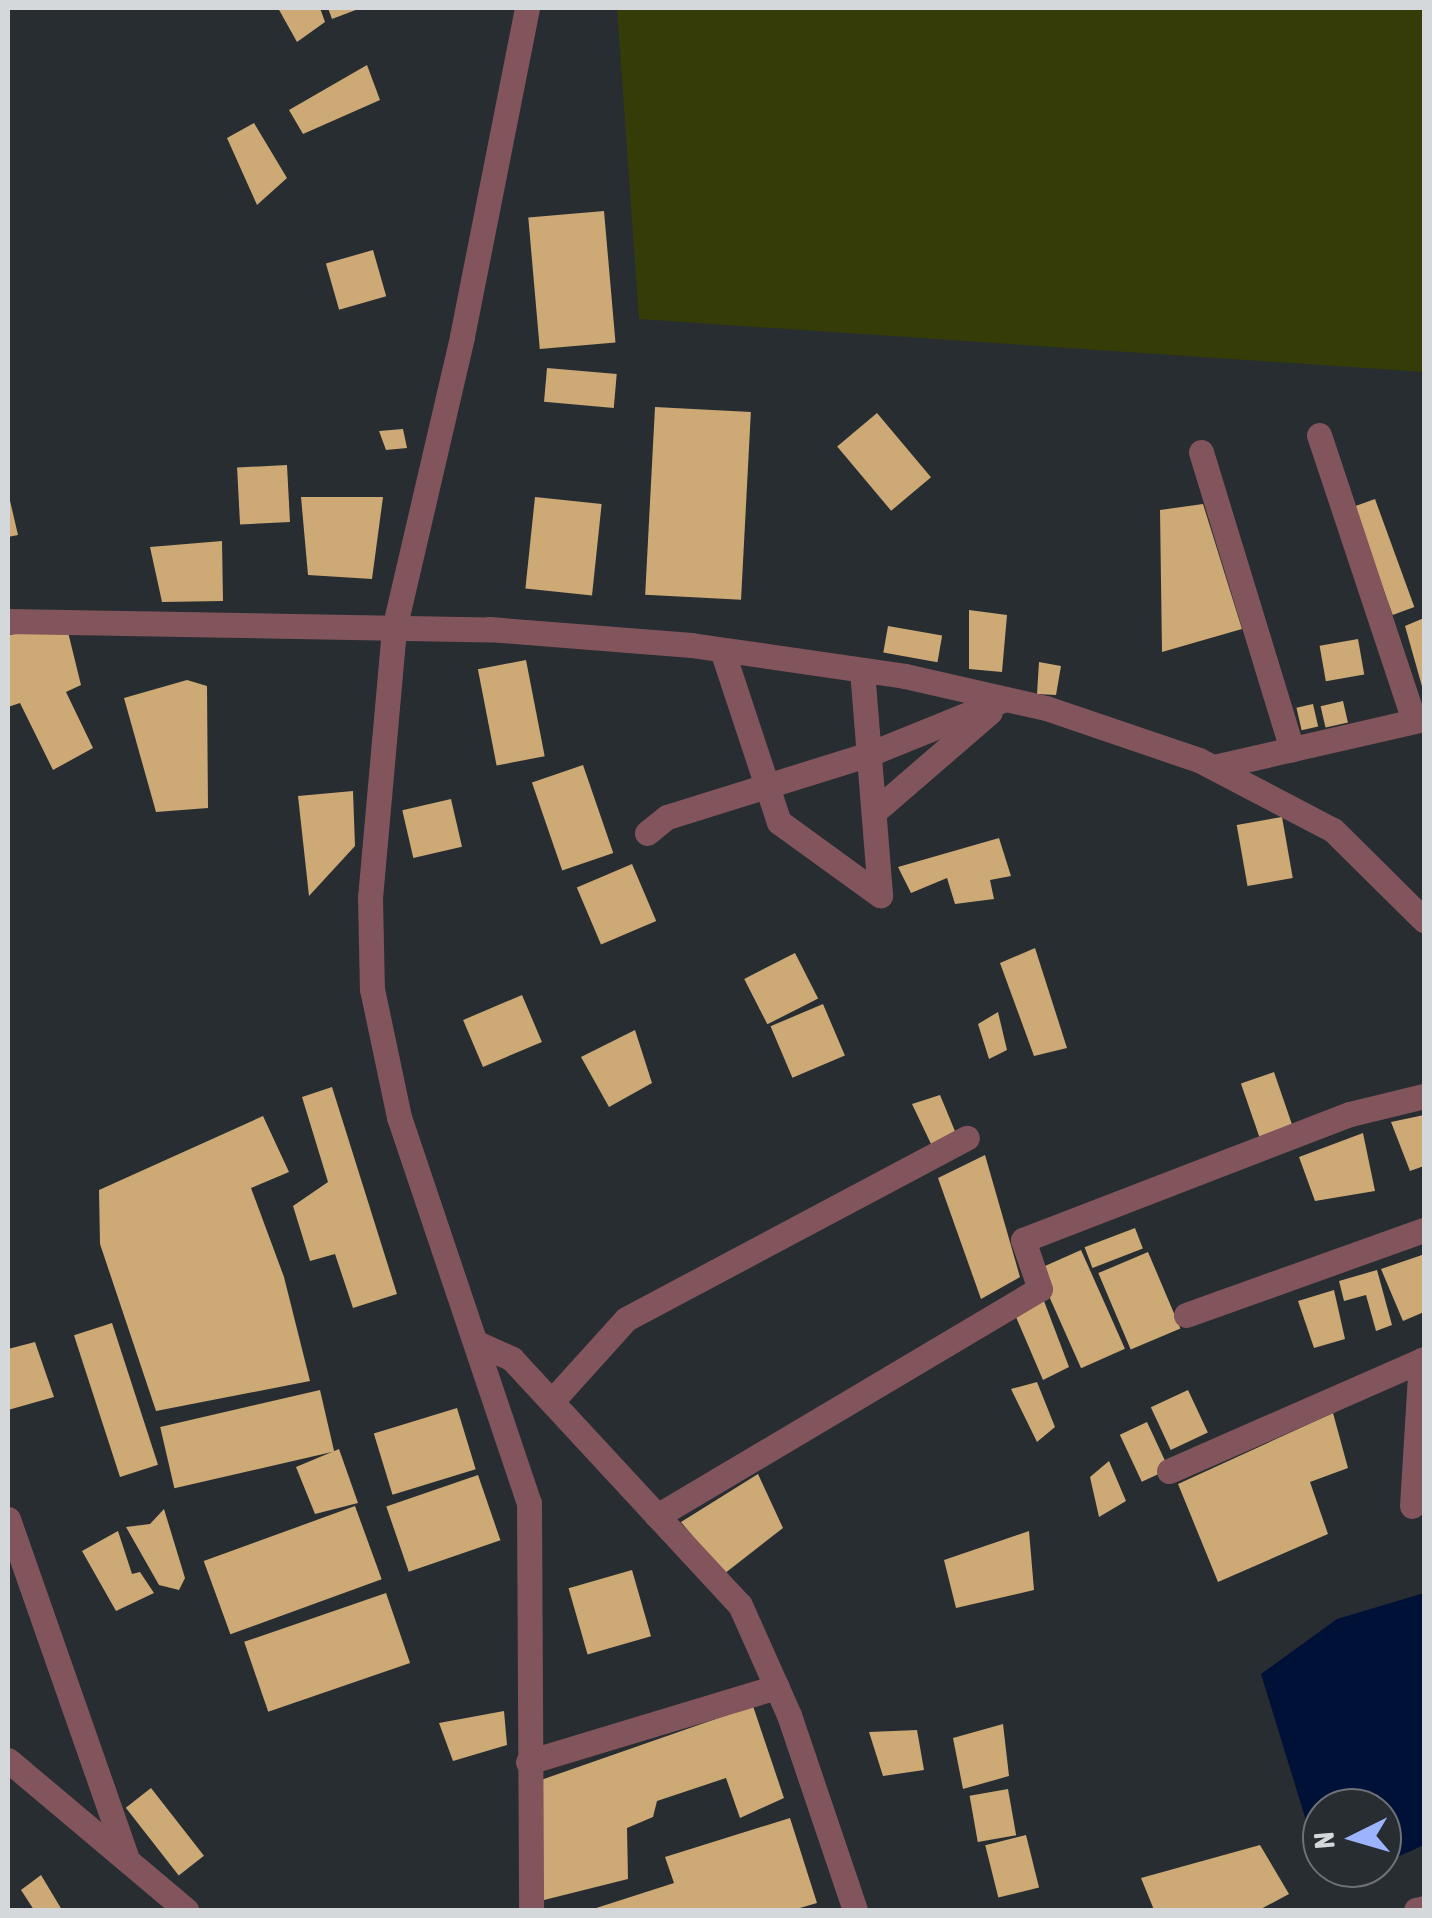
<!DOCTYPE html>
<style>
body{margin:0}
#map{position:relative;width:1432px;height:1918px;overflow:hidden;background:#272d31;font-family:"Asap Condensed",sans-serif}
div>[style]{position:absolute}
.green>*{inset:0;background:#353c08}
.water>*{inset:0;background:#001137}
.building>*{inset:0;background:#cca975;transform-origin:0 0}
.minor>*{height:25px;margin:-12.5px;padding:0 12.5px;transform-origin:12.5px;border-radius:12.5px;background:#82545b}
span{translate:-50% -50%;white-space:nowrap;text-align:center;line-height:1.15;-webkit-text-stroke:10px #272d31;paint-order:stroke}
.frame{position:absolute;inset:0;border:10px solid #d5d8db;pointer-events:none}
.north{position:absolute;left:1302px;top:1788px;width:100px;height:100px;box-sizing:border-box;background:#272d31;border:2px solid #6d7175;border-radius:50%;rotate:265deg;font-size:28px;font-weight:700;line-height:40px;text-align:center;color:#d5d8db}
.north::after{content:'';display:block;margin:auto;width:35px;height:45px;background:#9cb4fd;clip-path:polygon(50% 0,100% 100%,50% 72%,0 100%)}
</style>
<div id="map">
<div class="green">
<i style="clip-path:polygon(617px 8px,1424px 8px,1424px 372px,639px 319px)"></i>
</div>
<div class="water">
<i style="clip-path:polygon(1424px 1593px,1424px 1845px,1393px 1859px,1382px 1855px,1382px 1808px,1322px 1808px,1322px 1832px,1308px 1827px,1261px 1674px,1337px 1619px)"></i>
</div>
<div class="building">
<i style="clip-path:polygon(278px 8px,320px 8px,325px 22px,297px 42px)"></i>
<i style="clip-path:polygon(328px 8px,361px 8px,332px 19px)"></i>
<i style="clip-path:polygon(367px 65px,380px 100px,303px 134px,289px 110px)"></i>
<i style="clip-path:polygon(254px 123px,287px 178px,257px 205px,227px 138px)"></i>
<i style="left:604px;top:211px;width:132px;height:76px;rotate:85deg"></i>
<i style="left:373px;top:250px;width:48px;height:49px;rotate:74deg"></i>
<i style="left:547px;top:368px;width:70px;height:34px;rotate:5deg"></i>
<i style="left:655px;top:407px;width:96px;height:188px;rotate:3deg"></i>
<i style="left:877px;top:413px;width:84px;height:52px;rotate:50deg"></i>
<i style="clip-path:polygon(403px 429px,407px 448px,386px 450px,379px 431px)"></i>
<i style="left:287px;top:465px;width:57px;height:50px;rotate:87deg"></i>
<i style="clip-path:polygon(8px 492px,18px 535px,8px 537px)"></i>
<i style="clip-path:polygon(301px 497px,383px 497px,372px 579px,308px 575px)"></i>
<i style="left:535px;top:497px;width:67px;height:92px;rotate:6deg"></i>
<i style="left:1375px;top:499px;width:115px;height:23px;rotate:70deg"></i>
<i style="clip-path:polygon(1203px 504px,1242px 629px,1162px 652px,1160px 510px)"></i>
<i style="clip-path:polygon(222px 541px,223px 601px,162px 602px,150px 547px)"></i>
<i style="clip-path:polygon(969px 610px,1007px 615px,1002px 672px,969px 669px)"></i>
<i style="clip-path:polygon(1424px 618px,1424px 690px,1423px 690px,1405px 626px)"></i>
<i style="left:888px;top:626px;width:55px;height:27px;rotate:10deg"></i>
<i style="clip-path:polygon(67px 628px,81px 685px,66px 692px,93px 748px,53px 770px,20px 703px,8px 707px,8px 635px)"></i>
<i style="left:1358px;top:639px;width:36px;height:39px;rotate:80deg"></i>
<i style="left:526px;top:660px;width:98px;height:49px;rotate:79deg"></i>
<i style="clip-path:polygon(1039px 662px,1061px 666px,1056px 695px,1037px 694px)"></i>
<i style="clip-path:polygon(187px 680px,207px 686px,208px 808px,156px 812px,124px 698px)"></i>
<i style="left:1343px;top:701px;width:22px;height:23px;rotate:77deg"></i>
<i style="left:1313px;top:704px;width:23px;height:17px;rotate:77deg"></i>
<i style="left:583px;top:765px;width:93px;height:54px;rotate:71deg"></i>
<i style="clip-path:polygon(353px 791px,355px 846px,309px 896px,298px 796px)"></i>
<i style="left:451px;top:799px;width:49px;height:50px;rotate:77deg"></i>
<i style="left:1282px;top:817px;width:62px;height:46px;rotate:80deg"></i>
<i style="clip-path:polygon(999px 838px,1011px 876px,990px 880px,994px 899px,955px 904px,947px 878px,911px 893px,898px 867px)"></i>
<i style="left:632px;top:864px;width:62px;height:60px;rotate:67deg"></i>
<i style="clip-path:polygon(1035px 948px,1067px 1048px,1034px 1056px,1000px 963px)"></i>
<i style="left:795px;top:953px;width:51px;height:57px;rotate:63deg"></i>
<i style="left:522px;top:995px;width:51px;height:64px;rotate:67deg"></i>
<i style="left:823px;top:1004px;width:56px;height:57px;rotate:67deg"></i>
<i style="clip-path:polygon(998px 1012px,1007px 1050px,989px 1059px,978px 1024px)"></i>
<i style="clip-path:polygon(635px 1030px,652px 1083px,609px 1107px,581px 1057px)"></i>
<i style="left:1274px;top:1072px;width:57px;height:35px;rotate:71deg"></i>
<i style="clip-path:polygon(332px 1087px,397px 1294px,353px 1308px,335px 1254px,310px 1261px,293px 1206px,328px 1182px,302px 1097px)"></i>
<i style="clip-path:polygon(940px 1095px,957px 1136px,932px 1146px,912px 1104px)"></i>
<i style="clip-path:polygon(1424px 1115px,1424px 1166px,1410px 1171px,1391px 1122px)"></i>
<i style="clip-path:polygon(263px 1116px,289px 1172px,251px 1188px,284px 1277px,310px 1381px,156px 1411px,100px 1244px,99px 1190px)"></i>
<i style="clip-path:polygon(1363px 1133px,1375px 1191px,1315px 1201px,1299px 1157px)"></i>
<i style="clip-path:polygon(985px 1155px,1020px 1277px,981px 1299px,938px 1178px)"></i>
<i style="left:1135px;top:1228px;width:22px;height:54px;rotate:69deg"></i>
<i style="left:1081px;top:1250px;width:108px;height:48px;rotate:66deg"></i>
<i style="left:1148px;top:1252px;width:83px;height:54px;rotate:67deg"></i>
<i style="clip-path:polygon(1422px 1255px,1424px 1312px,1403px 1321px,1381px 1269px)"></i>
<i style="clip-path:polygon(1377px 1270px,1392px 1325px,1376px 1331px,1366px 1295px,1344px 1301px,1339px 1281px)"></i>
<i style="clip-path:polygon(1334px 1290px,1345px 1339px,1314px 1348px,1298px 1301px)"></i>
<i style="clip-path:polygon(1044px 1301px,1069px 1367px,1043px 1380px,1016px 1317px)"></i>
<i style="left:112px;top:1323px;width:149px;height:40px;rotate:72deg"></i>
<i style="clip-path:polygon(35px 1342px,54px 1397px,8px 1410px,8px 1349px)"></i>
<i style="clip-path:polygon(1037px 1382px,1055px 1427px,1037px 1442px,1011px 1389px)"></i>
<i style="left:320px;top:1390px;width:63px;height:164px;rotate:77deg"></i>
<i style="left:1188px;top:1390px;width:47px;height:41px;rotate:65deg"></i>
<i style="left:457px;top:1408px;width:64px;height:87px;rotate:73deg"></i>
<i style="clip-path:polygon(1333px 1413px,1348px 1468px,1310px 1482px,1328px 1534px,1218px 1582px,1178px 1484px)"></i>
<i style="left:1147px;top:1422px;width:52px;height:30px;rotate:65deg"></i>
<i style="clip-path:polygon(339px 1449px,358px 1503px,315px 1514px,296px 1467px)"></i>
<i style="clip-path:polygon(1109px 1461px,1126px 1501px,1099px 1517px,1090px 1477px)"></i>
<i style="clip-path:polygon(758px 1474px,783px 1528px,724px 1574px,681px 1522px)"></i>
<i style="left:478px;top:1475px;width:69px;height:97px;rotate:71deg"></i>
<i style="left:355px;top:1506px;width:78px;height:161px;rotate:70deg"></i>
<i style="clip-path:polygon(164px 1509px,185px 1578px,179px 1590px,159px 1585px,126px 1527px,150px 1524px)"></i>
<i style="clip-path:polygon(118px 1531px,132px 1574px,140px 1572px,154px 1593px,116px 1611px,82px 1551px)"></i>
<i style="clip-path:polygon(1029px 1531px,1034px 1590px,956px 1608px,944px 1560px)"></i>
<i style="left:632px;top:1570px;width:69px;height:66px;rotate:74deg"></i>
<i style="left:386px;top:1593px;width:74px;height:150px;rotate:71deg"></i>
<i style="clip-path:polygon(753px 1706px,784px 1798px,740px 1818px,726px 1778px,657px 1801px,653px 1817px,627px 1828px,628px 1879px,540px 1901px,538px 1781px)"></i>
<i style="clip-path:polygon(504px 1711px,507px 1745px,453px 1761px,439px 1723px)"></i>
<i style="clip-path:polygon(1003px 1724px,1009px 1776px,963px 1789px,953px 1738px)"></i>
<i style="clip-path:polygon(917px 1730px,924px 1770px,883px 1776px,869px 1732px)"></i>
<i style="left:151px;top:1788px;width:86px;height:32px;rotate:52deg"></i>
<i style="left:1008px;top:1789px;width:47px;height:39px;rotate:80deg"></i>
<i style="clip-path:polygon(790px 1818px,817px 1903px,793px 1910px,590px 1910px,674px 1883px,665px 1857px)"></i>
<i style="left:1026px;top:1835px;width:54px;height:42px;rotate:76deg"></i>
<i style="clip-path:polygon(1260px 1845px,1289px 1894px,1259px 1910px,1154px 1910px,1141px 1878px)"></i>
<i style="clip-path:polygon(41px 1875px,62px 1910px,34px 1910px,21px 1890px)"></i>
</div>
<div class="minor">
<i style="left:527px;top:8px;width:335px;rotate:101.2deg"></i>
<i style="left:462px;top:337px;width:300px;rotate:103.1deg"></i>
<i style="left:394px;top:629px;width:269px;rotate:95.1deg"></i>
<i style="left:370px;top:897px;width:92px;rotate:88.8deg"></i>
<i style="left:372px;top:989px;width:131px;rotate:78.1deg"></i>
<i style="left:399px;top:1117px;width:407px;rotate:71.4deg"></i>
<i style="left:529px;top:1503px;width:407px;rotate:89.7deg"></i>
<i style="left:1319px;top:435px;width:301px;rotate:71.6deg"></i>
<i style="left:1201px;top:452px;width:311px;rotate:73deg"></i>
<i style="left:8px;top:621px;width:481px;rotate:1deg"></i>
<i style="left:489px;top:629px;width:203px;rotate:4.5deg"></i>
<i style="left:691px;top:645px;width:216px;rotate:8.2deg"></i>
<i style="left:905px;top:676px;width:145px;rotate:12.8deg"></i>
<i style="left:1046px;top:708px;width:162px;rotate:18.8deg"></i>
<i style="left:1199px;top:760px;width:151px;rotate:27.6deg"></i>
<i style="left:1333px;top:830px;width:128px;rotate:44.7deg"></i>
<i style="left:722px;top:650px;width:181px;rotate:71.7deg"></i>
<i style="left:779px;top:822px;width:125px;rotate:35.9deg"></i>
<i style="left:862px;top:670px;width:226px;rotate:85.4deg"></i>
<i style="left:1214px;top:767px;width:215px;rotate:-12.9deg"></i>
<i style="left:874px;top:812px;width:153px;rotate:-40.8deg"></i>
<i style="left:647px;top:833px;width:26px;rotate:-39deg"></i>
<i style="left:667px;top:817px;width:212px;rotate:-17.3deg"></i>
<i style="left:869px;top:754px;width:147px;rotate:-22deg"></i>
<i style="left:1186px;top:1315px;width:253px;rotate:-19.7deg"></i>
<i style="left:479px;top:1344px;width:36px;rotate:24deg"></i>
<i style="left:512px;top:1359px;width:335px;rotate:47.2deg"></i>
<i style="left:740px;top:1605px;width:120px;rotate:66deg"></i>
<i style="left:789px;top:1715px;width:206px;rotate:71.3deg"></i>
<i style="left:552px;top:1401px;width:110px;rotate:-47.9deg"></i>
<i style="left:626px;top:1319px;width:386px;rotate:-28deg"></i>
<i style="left:1169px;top:1471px;width:279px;rotate:-23.7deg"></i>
<i style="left:1412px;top:1506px;width:146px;rotate:-86.5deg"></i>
<i style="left:657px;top:1516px;width:445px;rotate:-30.7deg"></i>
<i style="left:1040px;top:1289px;width:52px;rotate:-109.1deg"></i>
<i style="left:1023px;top:1240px;width:350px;rotate:-21.1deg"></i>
<i style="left:1350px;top:1114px;width:76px;rotate:-13.7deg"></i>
<i style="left:8px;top:1519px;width:355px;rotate:70.7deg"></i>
<i style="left:8px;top:1760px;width:233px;rotate:40.1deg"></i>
<i style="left:528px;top:1762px;width:260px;rotate:-16.8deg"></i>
<i style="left:1416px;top:1910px;width:8px;rotate:-14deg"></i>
</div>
<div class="frame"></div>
<div class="north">N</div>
</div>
